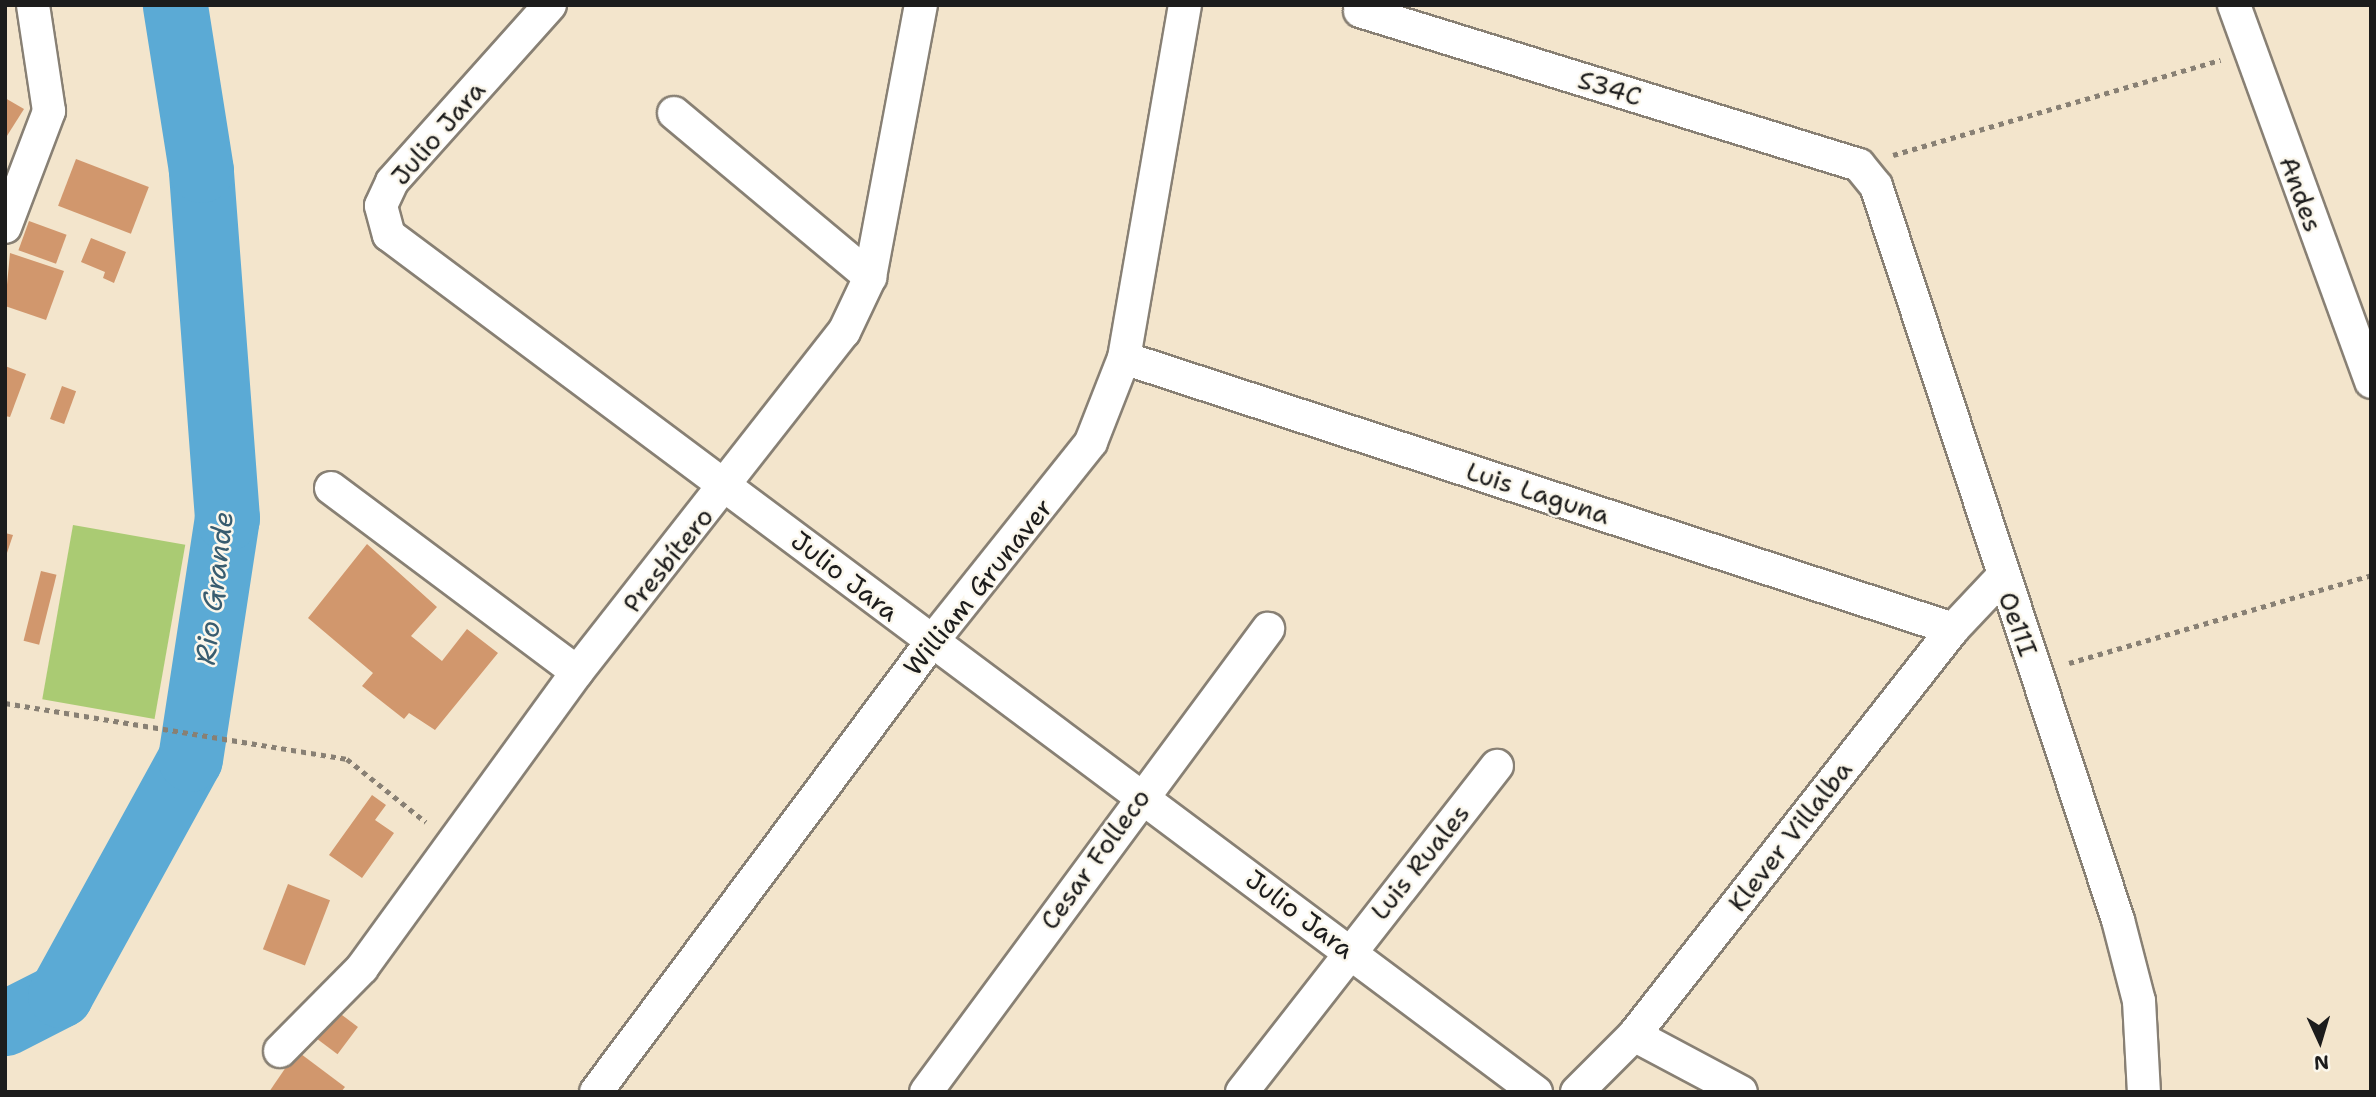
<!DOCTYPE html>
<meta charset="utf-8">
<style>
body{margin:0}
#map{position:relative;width:2376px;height:1097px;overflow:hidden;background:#f3e5cc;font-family:"Shantell Sans",sans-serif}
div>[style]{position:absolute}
.green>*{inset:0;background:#aacb73;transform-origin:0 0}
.river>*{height:65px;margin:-32.5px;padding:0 32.5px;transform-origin:32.5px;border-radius:32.5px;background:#5baad5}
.building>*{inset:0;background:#d1976d;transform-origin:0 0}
.path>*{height:4.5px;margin-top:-2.25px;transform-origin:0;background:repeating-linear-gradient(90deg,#888074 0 5px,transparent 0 10px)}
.roads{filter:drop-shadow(2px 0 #888074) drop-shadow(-2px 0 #888074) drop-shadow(0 2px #888074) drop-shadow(0 -2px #888074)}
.street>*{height:32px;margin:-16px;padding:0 16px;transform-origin:16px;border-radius:16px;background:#fff}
span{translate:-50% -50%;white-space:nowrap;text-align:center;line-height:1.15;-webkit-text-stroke:5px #fbf7ec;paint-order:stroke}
.street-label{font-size:26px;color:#1c1c1c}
.water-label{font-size:28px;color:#385c6f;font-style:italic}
.frame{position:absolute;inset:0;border:7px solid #1c1c1c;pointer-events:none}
.north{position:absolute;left:2285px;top:1006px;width:70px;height:70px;-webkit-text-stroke:5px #fbf7ec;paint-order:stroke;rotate:176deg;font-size:19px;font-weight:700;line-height:28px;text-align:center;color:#1c1c1c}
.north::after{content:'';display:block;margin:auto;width:24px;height:32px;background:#1c1c1c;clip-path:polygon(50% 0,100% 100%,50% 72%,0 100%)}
</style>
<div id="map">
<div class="green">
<i style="left:73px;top:525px;width:114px;height:177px;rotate:10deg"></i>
</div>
<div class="river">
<i style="left:5px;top:1023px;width:62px;rotate:-27deg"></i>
<i style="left:60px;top:995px;width:269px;rotate:-61.2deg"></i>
<i style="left:190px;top:759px;width:244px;rotate:-81.3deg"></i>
<i style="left:227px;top:518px;width:349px;rotate:-94.3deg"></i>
<i style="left:201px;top:170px;width:167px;rotate:-99deg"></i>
</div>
<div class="building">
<i style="clip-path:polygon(5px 98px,24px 109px,5px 139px)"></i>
<i style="left:76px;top:159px;width:78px;height:50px;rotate:21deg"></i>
<i style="left:29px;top:221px;width:40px;height:31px;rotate:20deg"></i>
<i style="clip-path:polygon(91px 238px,126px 252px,114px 283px,103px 278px,105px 272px,81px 262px)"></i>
<i style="clip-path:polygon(10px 253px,64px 271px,46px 320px,5px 306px)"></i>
<i style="clip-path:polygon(5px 366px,26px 374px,10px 417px,5px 416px)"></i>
<i style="left:62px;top:386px;width:15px;height:35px;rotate:20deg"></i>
<i style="clip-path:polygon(5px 533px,13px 535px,6px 556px,5px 556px)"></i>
<i style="clip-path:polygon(367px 544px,437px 607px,411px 636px,442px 661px,467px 629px,498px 653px,435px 730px,409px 713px,404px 719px,362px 686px,373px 673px,308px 618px)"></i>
<i style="left:41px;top:571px;width:16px;height:72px;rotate:14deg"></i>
<i style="clip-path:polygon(372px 795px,386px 805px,375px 820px,394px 833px,362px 878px,329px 855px)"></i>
<i style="left:288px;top:884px;width:45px;height:70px;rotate:21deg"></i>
<i style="left:338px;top:1012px;width:25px;height:34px;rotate:37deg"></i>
<i style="clip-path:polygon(297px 1051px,345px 1087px,341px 1092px,269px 1092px)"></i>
</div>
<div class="path">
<i style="left:1893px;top:155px;width:341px;rotate:-16.2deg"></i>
<i style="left:2069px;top:663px;width:315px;rotate:-16.2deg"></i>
<i style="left:5px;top:703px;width:347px;rotate:9.3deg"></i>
<i style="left:347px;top:759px;width:101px;rotate:38.6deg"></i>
</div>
<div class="roads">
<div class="street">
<i style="left:550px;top:5px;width:237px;rotate:131.8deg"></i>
<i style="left:392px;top:182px;width:26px;rotate:115deg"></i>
<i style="left:381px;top:206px;width:30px;rotate:75deg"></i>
<i style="left:389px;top:235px;width:1432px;rotate:36.77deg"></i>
<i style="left:2234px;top:5px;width:401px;rotate:70deg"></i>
<i style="left:1360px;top:11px;width:522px;rotate:17.15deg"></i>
<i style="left:1859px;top:165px;width:27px;rotate:51deg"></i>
<i style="left:1876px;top:186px;width:773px;rotate:71.75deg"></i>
<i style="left:2118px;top:920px;width:84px;rotate:75.5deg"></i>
<i style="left:2139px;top:1001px;width:91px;rotate:86.9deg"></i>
<i style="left:674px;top:113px;width:256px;rotate:39.9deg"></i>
<i style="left:5px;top:227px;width:124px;rotate:-69.2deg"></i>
<i style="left:49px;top:111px;width:107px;rotate:-98.6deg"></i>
<i style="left:1124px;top:358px;width:872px;rotate:18.1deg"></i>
<i style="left:331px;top:488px;width:307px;rotate:36.8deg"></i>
<i style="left:1634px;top:1035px;width:121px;rotate:28deg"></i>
<i style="left:280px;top:1051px;width:117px;rotate:-45.3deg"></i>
<i style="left:362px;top:968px;width:366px;rotate:-54deg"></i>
<i style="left:577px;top:672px;width:432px;rotate:-51.9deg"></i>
<i style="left:844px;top:332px;width:61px;rotate:-64.7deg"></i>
<i style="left:870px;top:277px;width:277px;rotate:-79.4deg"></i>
<i style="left:596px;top:1092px;width:559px;rotate:-53.29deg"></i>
<i style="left:930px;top:644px;width:258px;rotate:-51.4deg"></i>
<i style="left:1091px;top:442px;width:90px;rotate:-68.6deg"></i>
<i style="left:1124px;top:358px;width:358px;rotate:-80.2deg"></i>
<i style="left:926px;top:1092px;width:576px;rotate:-53.55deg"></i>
<i style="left:1242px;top:1092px;width:414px;rotate:-52deg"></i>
<i style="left:1577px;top:1092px;width:81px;rotate:-45deg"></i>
<i style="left:1634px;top:1035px;width:516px;rotate:-51.84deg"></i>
<i style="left:1953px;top:629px;width:70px;rotate:-46.7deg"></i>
</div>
</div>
<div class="street-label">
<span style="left:1610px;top:88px;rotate:17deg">S34C</span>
<span style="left:438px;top:133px;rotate:-49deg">Julio Jara</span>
<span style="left:2301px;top:194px;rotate:70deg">Andes</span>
<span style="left:1538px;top:493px;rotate:18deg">Luis Laguna</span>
<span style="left:668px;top:560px;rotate:-51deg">Presbítero</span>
<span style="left:845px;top:576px;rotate:38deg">Julio Jara</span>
<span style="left:978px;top:587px;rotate:-51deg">William Grunaver</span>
<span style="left:2018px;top:624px;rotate:70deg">Oe11I</span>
<span style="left:1790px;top:836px;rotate:-52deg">Klever Villalba</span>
<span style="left:1095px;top:859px;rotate:-54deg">Cesar Folleco</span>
<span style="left:1420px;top:862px;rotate:-51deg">Luis Ruales</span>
<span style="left:1300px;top:914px;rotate:37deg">Julio Jara</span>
</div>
<div class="water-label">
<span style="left:214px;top:588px;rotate:-83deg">Rio Grande</span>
</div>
<div class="frame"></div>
<div class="north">N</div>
</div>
